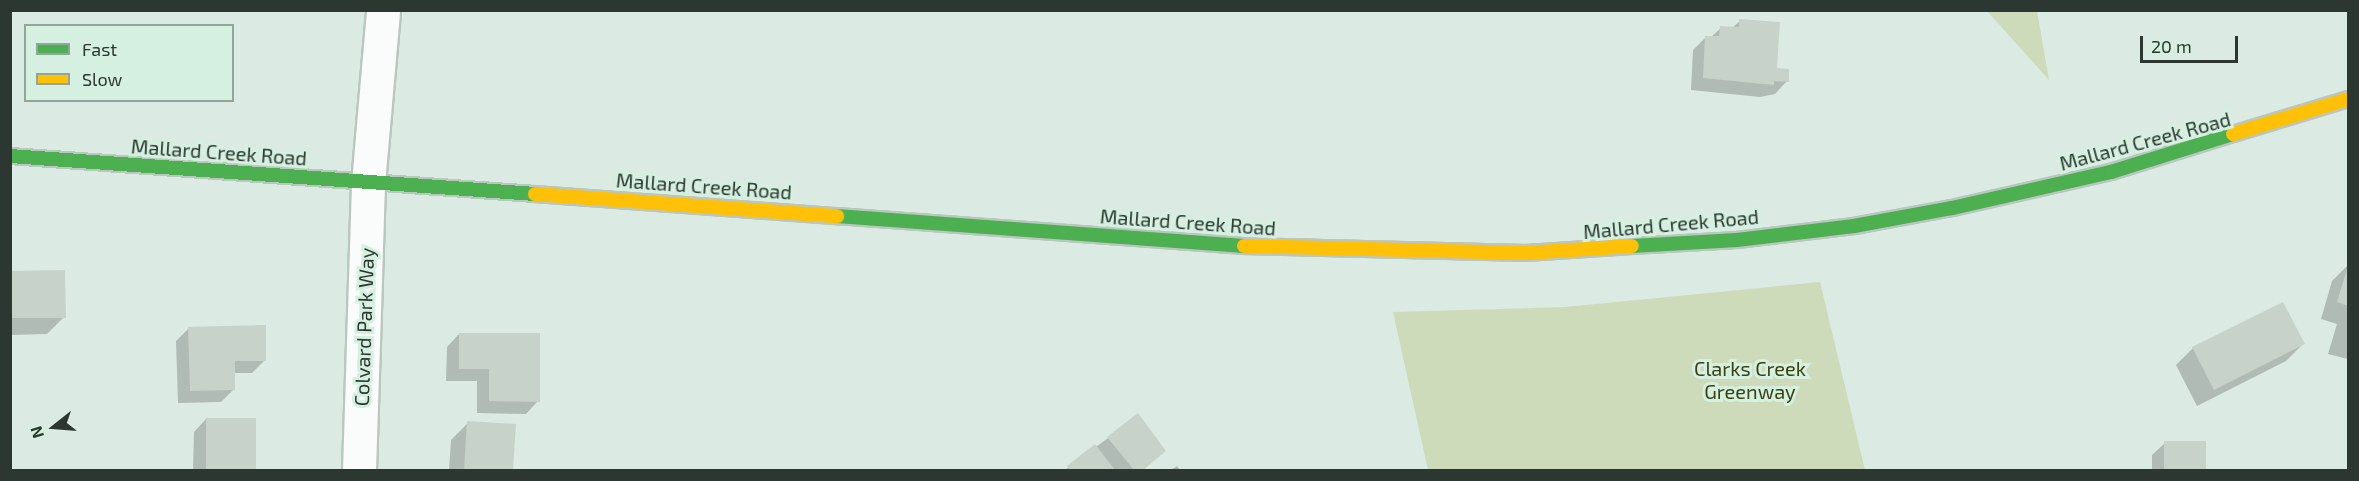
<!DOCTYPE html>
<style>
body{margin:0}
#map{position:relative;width:2359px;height:481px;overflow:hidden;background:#dbeae2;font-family:"Exo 2",sans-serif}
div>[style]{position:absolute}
.green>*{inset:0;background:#cedbba}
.shadow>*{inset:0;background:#0003}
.building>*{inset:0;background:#c7d2ca}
.roads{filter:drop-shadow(2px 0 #bac6c0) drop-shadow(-2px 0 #bac6c0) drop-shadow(0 2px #bac6c0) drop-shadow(0 -2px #bac6c0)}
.street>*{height:33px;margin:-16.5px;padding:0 16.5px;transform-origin:16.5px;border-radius:16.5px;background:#fafcfb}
.fast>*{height:14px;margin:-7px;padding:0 7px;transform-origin:7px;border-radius:7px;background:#4caf50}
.slow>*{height:14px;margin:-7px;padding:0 7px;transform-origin:7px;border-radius:7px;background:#ffc107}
span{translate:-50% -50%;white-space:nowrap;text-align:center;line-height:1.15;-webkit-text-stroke:6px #d5f0e1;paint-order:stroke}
.street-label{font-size:20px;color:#2c3731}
.park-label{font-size:20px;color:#3a410f}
.frame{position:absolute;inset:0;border:12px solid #2c3731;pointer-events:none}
.legend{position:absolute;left:24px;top:24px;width:210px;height:78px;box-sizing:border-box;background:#d5f0e1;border:2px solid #91a69b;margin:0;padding:8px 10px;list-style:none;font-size:18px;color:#2c3731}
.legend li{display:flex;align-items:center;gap:12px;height:30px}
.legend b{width:30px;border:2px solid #91a69b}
.north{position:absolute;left:24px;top:397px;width:60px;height:60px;-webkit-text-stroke:4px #d5f0e1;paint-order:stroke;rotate:253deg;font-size:16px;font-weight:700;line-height:24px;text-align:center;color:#2c3731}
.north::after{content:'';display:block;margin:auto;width:21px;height:27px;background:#2c3731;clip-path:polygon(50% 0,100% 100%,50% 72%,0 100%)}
.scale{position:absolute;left:2140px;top:36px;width:98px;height:27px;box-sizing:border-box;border:3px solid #2c3731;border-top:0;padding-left:8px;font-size:18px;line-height:21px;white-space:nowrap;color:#2c3731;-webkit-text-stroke:4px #d5f0e1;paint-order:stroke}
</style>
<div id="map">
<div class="green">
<div style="clip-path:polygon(1987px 11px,2037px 11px,2049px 80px)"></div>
<div style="clip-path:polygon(1820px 282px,1865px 470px,1428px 470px,1393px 312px,1565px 307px)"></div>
</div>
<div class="shadow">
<div style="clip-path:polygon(1740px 21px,1787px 81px,1775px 94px,1760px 97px,1691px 90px,1693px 50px,1706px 37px,1711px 37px,1721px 28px,1732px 28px)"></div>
<div style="clip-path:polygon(2348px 265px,2348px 359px,2328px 354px,2337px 324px,2321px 319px,2332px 281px)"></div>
<div style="clip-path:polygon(10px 272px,64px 317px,47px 334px,10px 335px)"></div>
<div style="clip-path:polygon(189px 328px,265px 360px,252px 373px,234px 373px,234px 389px,221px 402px,178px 403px,176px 341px)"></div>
<div style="clip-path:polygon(459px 334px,538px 401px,526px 414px,477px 413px,477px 381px,446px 381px,447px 347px)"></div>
<div style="clip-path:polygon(2303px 344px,2286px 361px,2197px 406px,2176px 365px,2193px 348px)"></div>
<div style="clip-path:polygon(206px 419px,254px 420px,254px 470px,193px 470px,194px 432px)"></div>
<div style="clip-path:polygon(468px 423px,514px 426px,511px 470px,449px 470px,451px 440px)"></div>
<div style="clip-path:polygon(1108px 438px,1164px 451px,1143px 470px,1065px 470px)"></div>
<div style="clip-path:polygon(2205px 442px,2205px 470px,2152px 470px,2152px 455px,2165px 443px)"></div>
<div style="clip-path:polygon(1177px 466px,1180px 470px,1171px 470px)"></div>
</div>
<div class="building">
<div style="clip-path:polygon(1739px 19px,1780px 22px,1777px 68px,1789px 69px,1789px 82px,1774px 81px,1774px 85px,1703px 78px,1705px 36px,1719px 36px,1720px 26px,1739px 27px)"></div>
<div style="clip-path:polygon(2348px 266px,2348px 306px,2337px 302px)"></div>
<div style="clip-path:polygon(65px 270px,66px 318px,10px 318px,10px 271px)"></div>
<div style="clip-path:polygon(2283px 302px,2305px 344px,2214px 390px,2192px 347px)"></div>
<div style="clip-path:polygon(266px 325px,266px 361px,235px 361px,235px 390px,190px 391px,188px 327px)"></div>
<div style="clip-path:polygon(459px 333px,540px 333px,540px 402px,489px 401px,489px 369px,459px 369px)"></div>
<div style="clip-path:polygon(1138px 413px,1166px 451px,1143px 470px,1134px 470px,1107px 437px)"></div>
<div style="clip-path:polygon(206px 418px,256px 418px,256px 470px,206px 470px)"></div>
<div style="clip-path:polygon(467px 421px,516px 424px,513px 470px,464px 470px)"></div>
<div style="clip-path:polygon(2164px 441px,2206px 441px,2206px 470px,2164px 470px)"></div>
<div style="clip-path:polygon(1095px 444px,1115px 470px,1070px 470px,1067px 466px)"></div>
</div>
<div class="roads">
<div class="street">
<div style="left:359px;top:470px;width:287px;rotate:-88.2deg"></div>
<div style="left:368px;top:183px;width:174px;rotate:-85deg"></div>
</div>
<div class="fast">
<div style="left:10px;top:156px;width:526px;rotate:4.14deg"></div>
<div style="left:837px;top:216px;width:408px;rotate:4.2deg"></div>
<div style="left:1632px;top:246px;width:105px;rotate:-3.3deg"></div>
<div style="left:1737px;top:240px;width:118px;rotate:-6.8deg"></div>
<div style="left:1854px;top:226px;width:100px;rotate:-10.4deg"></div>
<div style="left:1952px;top:208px;width:163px;rotate:-12.8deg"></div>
<div style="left:2111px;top:172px;width:128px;rotate:-17.3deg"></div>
</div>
<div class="slow">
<div style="left:2233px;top:134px;width:120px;rotate:-16.9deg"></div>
<div style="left:535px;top:194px;width:303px;rotate:4.2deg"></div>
<div style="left:1244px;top:246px;width:282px;rotate:1.4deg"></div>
<div style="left:1526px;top:253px;width:106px;rotate:-3.8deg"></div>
</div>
</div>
<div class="street-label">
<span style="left:2145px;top:141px;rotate:-15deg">Mallard Creek Road</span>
<span style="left:219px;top:152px;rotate:4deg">Mallard Creek Road</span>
<span style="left:704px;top:186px;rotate:4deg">Mallard Creek Road</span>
<span style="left:1188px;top:222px;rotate:4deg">Mallard Creek Road</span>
<span style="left:1671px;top:224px;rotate:-5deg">Mallard Creek Road</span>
<span style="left:364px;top:327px;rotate:-88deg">Colvard Park Way</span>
</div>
<div class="park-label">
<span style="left:1750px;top:380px">Clarks Creek<br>Greenway</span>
</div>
<div class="frame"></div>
<ul class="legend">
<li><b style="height:8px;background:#4caf50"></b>Fast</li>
<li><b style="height:8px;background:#ffc107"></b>Slow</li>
</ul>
<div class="north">N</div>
<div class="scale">20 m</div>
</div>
